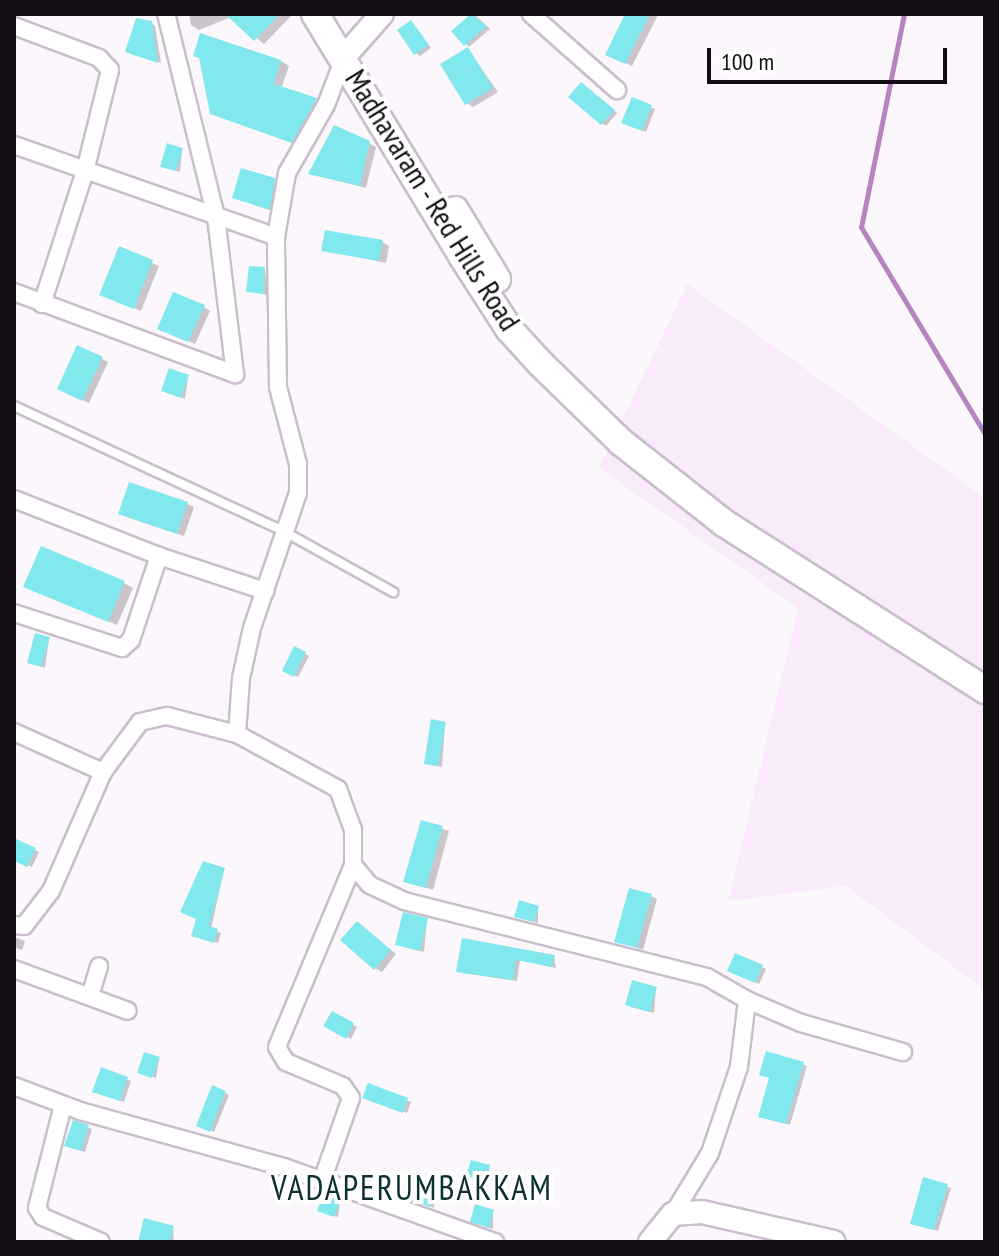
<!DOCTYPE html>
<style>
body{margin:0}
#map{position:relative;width:999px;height:1256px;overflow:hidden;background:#fcf7fd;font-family:"PT Sans Narrow",sans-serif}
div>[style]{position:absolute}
.built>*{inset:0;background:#f9ebfc}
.shadow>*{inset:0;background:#0003}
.stream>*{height:5px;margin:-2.5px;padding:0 2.5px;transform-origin:2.5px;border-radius:2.5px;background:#b485be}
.building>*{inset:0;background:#81e8ee}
.roads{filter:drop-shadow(2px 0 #cabecc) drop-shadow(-2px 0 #cabecc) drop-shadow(0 2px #cabecc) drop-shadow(0 -2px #cabecc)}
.lane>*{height:8px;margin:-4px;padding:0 4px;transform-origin:4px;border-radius:4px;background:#fff}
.street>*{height:16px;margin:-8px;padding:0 8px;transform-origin:8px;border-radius:8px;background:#fff}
.secondary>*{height:22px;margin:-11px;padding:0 11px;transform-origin:11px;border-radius:11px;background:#fff}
.primary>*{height:26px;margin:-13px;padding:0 13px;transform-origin:13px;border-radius:13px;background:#fff}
span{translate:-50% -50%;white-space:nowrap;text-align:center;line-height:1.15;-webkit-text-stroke:8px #fff;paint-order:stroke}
.street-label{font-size:30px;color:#120e13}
.quarter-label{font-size:34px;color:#0d3032;letter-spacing:2px}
.frame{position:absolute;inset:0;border:16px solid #120e13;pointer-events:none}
.scale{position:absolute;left:707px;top:48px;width:240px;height:36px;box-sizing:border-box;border:4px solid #120e13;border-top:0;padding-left:10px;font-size:24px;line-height:28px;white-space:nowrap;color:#120e13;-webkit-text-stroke:6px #fff;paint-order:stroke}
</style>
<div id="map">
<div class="built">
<div style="clip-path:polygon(687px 284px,985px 498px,985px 990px,846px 886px,728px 901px,798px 608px,599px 468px)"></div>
</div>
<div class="shadow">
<div style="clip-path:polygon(189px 14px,293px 14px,264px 44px,231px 17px,199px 30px,191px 25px)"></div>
<div style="clip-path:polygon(474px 14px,490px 29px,469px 47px,454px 31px)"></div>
<div style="clip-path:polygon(628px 14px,658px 15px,632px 66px,608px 54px)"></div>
<div style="clip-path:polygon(411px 22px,431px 48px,420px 56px,416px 53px)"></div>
<div style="clip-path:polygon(151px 23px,155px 26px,161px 63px,132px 54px)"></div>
<div style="clip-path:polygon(202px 36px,281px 61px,289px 66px,281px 89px,324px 104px,300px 146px,212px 113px)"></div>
<div style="clip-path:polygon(468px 50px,498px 92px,473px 107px,467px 103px)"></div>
<div style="clip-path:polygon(585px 86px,617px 113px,606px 126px,571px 97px)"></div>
<div style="clip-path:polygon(633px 100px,655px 109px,646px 132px,627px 124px)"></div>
<div style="clip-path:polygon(369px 143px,376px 147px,366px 188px,311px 174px)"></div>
<div style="clip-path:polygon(182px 150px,180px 172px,166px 168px)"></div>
<div style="clip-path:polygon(274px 180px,281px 184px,276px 212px,240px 200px)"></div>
<div style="clip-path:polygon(382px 242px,389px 246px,386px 263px,323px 250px)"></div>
<div style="clip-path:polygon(120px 249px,159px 266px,141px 311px,108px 297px)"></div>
<div style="clip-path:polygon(265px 269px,267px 295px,248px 291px)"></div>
<div style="clip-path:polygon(204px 307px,210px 311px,195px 344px,166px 331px)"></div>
<div style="clip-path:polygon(102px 359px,108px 362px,89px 403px,65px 392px)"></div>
<div style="clip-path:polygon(188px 377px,185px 399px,167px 392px)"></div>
<div style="clip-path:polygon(187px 504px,194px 507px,184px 536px,127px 517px)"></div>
<div style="clip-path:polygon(124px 583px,133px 588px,117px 625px,35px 591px)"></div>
<div style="clip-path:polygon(49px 639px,45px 668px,33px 664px)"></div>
<div style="clip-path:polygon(295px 649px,309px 656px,298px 677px,284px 670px)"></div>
<div style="clip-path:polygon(445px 724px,442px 767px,429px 765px,426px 763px)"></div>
<div style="clip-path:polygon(422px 822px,449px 831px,433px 890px,406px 881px)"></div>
<div style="clip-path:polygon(14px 840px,39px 852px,32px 867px,14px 859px)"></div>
<div style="clip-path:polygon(224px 870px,211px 929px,221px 933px,218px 943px,197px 937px)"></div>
<div style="clip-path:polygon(651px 896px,657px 899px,643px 950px,617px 941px)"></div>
<div style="clip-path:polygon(538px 908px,538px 923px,520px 918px)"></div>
<div style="clip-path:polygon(427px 920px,424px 952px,401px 946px)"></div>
<div style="clip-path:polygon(363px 927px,396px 954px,382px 972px,375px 968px)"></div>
<div style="clip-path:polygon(14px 937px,25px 941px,22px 950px,14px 947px)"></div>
<div style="clip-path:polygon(464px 940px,554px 957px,556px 968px,520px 960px,517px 981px,462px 973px)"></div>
<div style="clip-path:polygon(736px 955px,766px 969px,759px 984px,729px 970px)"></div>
<div style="clip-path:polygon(656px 989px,654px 1013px,631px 1007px)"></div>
<div style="clip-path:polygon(332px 1014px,357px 1027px,351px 1039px,326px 1026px)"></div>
<div style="clip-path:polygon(767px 1053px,807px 1066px,790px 1125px,764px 1118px,771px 1078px)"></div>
<div style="clip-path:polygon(159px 1059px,156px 1078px,143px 1074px)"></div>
<div style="clip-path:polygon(102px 1070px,131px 1081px,124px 1102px,99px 1093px)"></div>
<div style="clip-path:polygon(369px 1085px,411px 1102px,407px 1113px,369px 1099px)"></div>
<div style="clip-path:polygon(225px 1093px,229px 1095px,214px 1132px,202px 1127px)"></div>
<div style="clip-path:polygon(74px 1122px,92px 1129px,85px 1152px,71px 1147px)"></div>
<div style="clip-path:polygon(489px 1167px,490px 1182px,473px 1177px)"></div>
<div style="clip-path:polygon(924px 1180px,951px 1188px,938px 1231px,916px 1225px)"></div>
<div style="clip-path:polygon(436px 1184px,434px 1208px,407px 1198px)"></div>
<div style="clip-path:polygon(340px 1201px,338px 1217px,323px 1212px)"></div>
<div style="clip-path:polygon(493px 1212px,493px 1229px,476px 1223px)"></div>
<div style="clip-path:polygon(173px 1228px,174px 1242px,140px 1242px)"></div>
</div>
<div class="stream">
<div style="left:904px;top:14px;width:217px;rotate:101.4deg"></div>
<div style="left:861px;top:227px;width:241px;rotate:59.1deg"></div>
</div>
<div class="building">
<div style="clip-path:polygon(225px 14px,280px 14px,254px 41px)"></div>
<div style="clip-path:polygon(471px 14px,487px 26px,464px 46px,451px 31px)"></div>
<div style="clip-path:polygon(625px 14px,650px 14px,625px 64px,605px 55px)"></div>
<div style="clip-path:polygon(136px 18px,152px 21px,158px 63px,125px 52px)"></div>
<div style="clip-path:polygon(411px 20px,429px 45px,414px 55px,397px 30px)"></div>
<div style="clip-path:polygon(200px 33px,281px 60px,274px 84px,317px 98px,292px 143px,210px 114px,199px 58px,193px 56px)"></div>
<div style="clip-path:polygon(468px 47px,493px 88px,465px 105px,440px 64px)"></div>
<div style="clip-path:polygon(581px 82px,615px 110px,601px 125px,568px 97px)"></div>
<div style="clip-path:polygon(632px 97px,652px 105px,642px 131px,621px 123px)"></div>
<div style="clip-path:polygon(334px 125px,370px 141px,360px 186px,308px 174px)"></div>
<div style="clip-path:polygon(167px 143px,183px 148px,176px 171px,160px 167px)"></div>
<div style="clip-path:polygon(241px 168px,275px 178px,270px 210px,232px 198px)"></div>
<div style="clip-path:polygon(325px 230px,383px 240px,379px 261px,321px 251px)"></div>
<div style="clip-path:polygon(119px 246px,153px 260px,134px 309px,99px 295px)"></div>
<div style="clip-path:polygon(249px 266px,265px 267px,264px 294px,246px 292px)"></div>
<div style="clip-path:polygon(173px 292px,205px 305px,188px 342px,157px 329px)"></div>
<div style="clip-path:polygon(77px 345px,103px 357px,82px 401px,57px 389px)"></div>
<div style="clip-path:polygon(169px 368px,189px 375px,181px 398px,161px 391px)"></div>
<div style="clip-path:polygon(129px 482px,188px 502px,177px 534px,118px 514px)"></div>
<div style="clip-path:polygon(41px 546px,125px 581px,108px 622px,23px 587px)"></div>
<div style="clip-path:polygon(35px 633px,50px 637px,41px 667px,27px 663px)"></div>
<div style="clip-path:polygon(294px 646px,306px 652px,294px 677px,282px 671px)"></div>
<div style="clip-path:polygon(431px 719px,446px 722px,438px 766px,424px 764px)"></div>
<div style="clip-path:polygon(421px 820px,443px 826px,426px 888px,403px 882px)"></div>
<div style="clip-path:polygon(14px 838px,36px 848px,27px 867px,14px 861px)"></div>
<div style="clip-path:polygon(203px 861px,225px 868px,209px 926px,218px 929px,214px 943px,191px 936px,196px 919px,180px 912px)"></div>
<div style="clip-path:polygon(629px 888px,652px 894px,637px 948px,614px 942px)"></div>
<div style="clip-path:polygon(519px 900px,539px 906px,534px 922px,514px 917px)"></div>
<div style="clip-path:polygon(403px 912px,428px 918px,420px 951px,395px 945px)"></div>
<div style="clip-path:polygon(357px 921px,391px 950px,374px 970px,340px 940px)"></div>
<div style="clip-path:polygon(462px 938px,555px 955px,552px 967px,516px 960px,513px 980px,456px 972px)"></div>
<div style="clip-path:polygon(735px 953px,763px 965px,755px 983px,727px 971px)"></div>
<div style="clip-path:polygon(632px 980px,657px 987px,650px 1012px,625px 1005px)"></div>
<div style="clip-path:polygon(332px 1011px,354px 1023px,346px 1039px,323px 1026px)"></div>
<div style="clip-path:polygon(766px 1051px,804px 1062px,786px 1124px,758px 1117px,769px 1078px,759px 1075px)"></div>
<div style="clip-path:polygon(144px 1052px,160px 1057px,152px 1078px,137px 1073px)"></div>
<div style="clip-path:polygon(101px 1067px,128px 1077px,120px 1101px,92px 1092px)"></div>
<div style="clip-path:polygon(368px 1083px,408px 1098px,403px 1113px,362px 1098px)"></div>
<div style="clip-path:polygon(212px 1085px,226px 1091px,210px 1132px,196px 1126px)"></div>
<div style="clip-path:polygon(73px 1120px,89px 1125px,81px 1151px,64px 1146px)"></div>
<div style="clip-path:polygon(471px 1160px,490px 1165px,486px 1181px,466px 1176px)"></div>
<div style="clip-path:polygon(407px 1174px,437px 1182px,430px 1207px,401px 1197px)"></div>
<div style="clip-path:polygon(923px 1177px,948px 1184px,934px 1230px,910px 1224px)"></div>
<div style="clip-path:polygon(324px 1193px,341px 1199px,334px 1217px,317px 1211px)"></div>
<div style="clip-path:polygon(475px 1204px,494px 1210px,489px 1228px,470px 1222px)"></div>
<div style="clip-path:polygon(144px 1218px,174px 1226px,170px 1242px,138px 1242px)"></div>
</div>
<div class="roads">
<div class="lane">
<div style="left:14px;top:406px;width:299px;rotate:24.9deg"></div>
<div style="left:285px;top:532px;width:124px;rotate:29.1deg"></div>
</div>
<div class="street">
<div style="left:531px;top:14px;width:115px;rotate:41.5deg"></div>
<div style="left:14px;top:26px;width:91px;rotate:20.6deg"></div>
<div style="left:99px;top:58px;width:16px;rotate:47deg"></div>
<div style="left:110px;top:70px;width:104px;rotate:103.9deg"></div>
<div style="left:85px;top:171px;width:140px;rotate:107.9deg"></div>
<div style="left:14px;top:145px;width:278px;rotate:19.3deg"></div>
<div style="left:14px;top:292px;width:236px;rotate:20.4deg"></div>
<div style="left:235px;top:374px;width:158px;rotate:-96.9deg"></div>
<div style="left:216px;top:217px;width:209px;rotate:-103.8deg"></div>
<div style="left:14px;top:499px;width:156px;rotate:21.5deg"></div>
<div style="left:159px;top:556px;width:112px;rotate:18.3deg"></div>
<div style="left:14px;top:613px;width:114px;rotate:18deg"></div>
<div style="left:122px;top:648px;width:12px;rotate:-42deg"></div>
<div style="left:131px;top:640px;width:89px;rotate:-71.6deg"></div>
<div style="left:14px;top:732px;width:98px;rotate:24.2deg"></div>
<div style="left:237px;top:734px;width:56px;rotate:-85.9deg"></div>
<div style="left:241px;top:678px;width:51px;rotate:-77.6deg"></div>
<div style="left:252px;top:628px;width:143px;rotate:-71.2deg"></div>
<div style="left:298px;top:493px;width:29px;rotate:-90deg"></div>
<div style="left:298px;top:464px;width:80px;rotate:-104.6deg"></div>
<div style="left:278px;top:387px;width:150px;rotate:-90.8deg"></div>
<div style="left:276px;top:237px;width:65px;rotate:-80.2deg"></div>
<div style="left:287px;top:173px;width:78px;rotate:-60.2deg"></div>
<div style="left:326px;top:105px;width:50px;rotate:-69deg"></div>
<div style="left:14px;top:925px;width:10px;rotate:6deg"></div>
<div style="left:24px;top:926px;width:44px;rotate:-52.4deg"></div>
<div style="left:51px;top:891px;width:130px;rotate:-66.4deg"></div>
<div style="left:103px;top:772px;width:62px;rotate:-53.5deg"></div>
<div style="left:140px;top:722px;width:28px;rotate:-13deg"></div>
<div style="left:167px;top:716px;width:72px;rotate:14.4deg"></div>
<div style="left:237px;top:734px;width:115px;rotate:28.6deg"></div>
<div style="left:338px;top:789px;width:44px;rotate:69.9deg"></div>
<div style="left:353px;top:830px;width:35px;rotate:90deg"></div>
<div style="left:353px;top:865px;width:26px;rotate:50deg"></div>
<div style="left:370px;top:885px;width:38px;rotate:25deg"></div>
<div style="left:404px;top:901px;width:312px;rotate:14.1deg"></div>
<div style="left:707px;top:977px;width:46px;rotate:29.9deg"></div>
<div style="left:747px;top:1000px;width:67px;rotate:96.8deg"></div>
<div style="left:739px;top:1067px;width:91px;rotate:108.6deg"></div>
<div style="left:710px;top:1153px;width:71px;rotate:121.2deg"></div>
<div style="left:14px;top:969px;width:121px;rotate:20.2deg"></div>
<div style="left:90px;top:996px;width:31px;rotate:-73deg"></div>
<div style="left:747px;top:1000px;width:59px;rotate:23.1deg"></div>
<div style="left:801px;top:1023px;width:106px;rotate:15.9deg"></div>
<div style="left:14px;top:1086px;width:71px;rotate:20.7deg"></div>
<div style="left:80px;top:1111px;width:212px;rotate:15.4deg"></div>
<div style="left:284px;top:1167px;width:224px;rotate:19.6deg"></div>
<div style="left:63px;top:1105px;width:106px;rotate:104.2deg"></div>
<div style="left:37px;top:1208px;width:11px;rotate:56deg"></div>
<div style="left:43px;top:1217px;width:63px;rotate:23.3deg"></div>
<div style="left:322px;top:1181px;width:88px;rotate:-70.7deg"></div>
<div style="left:351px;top:1098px;width:14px;rotate:-124deg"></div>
<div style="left:343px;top:1086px;width:62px;rotate:-157.2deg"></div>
<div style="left:286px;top:1062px;width:17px;rotate:-121deg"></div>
<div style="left:277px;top:1047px;width:197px;rotate:-67.3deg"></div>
</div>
<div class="secondary">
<div style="left:344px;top:57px;width:57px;rotate:-48.5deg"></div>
<div style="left:650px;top:1242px;width:36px;rotate:-51deg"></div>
<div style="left:673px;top:1214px;width:29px;rotate:-4deg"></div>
<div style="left:702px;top:1212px;width:135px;rotate:12.8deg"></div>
</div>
<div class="primary">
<div style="left:315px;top:14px;width:283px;rotate:58.7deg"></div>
<div style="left:462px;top:256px;width:87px;rotate:57.2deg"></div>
<div style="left:509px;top:329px;width:46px;rotate:47.6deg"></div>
<div style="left:540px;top:363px;width:113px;rotate:44.3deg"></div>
<div style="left:621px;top:442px;width:131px;rotate:38.2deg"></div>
<div style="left:724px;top:523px;width:310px;rotate:32.6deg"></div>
<div style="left:455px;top:210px;width:81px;rotate:58.7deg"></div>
</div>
</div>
<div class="street-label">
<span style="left:433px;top:200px;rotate:58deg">Madhavaram - Red Hills Road</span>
</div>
<div class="quarter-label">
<span style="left:412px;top:1188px">VADAPERUMBAKKAM</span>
</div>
<div class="frame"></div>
<div class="scale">100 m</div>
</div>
